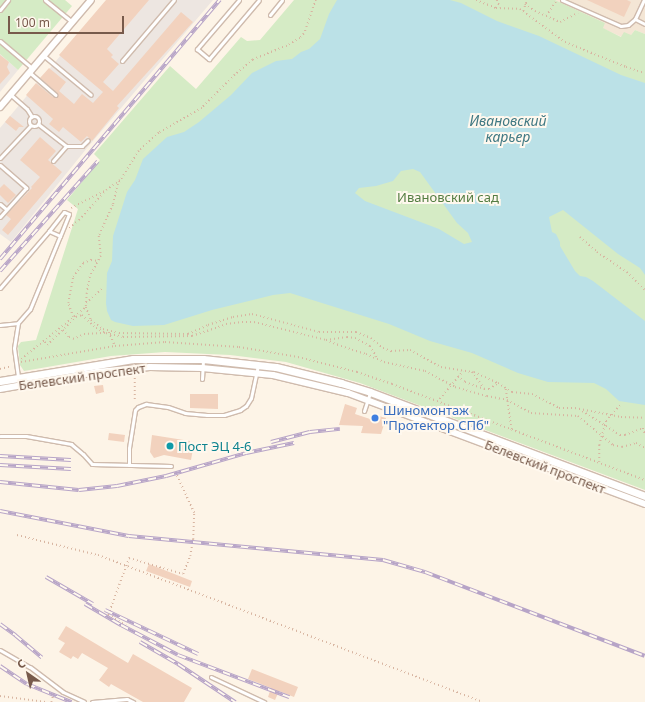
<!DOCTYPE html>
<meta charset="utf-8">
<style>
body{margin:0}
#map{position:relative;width:645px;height:702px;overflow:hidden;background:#fdf4e7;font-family:"Noto Sans",sans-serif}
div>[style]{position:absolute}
.residential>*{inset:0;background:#f4e6d5}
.industrial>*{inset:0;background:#ede6e1}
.green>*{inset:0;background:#d5ebc5}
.water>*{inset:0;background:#bbe1e7}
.building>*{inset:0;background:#f2d2be}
.path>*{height:1.5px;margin-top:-0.75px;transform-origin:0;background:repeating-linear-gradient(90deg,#d8b5a1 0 1px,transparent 0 4px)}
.roads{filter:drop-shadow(1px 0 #cfbbad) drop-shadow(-1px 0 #cfbbad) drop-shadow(0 1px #cfbbad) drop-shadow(0 -1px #cfbbad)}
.service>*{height:3px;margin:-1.5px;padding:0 1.5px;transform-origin:1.5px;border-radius:1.5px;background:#fff}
.service>.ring{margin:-1.5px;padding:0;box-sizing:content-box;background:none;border:3px solid #fff;border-radius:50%}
.minor>*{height:6px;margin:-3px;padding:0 3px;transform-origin:3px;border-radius:3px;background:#fff}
.tertiary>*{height:7px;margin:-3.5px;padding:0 3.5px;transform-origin:3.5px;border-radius:3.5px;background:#fff}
.rail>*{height:4px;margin-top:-2px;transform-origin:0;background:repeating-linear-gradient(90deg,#fff8ee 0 8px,#b7a4c7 0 16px);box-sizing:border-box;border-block:1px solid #b7a4c7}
.dots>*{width:11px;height:11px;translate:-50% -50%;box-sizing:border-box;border:2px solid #fff8ee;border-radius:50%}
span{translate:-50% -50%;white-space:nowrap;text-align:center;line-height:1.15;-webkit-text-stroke:4px #fff8ee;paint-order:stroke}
.park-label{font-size:13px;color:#547d42}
.street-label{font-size:13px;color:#775a4b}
.shop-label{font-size:13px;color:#366cbe}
.left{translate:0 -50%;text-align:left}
.culture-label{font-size:13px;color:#0d838f}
.water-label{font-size:14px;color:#417983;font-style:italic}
.north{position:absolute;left:8px;top:654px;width:40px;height:40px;-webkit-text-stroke:3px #fff8ee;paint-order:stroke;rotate:326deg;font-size:11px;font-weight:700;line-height:16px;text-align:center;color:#775a4b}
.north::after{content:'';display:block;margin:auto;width:14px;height:18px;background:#775a4b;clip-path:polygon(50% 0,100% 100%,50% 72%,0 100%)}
.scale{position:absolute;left:8px;top:16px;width:116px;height:18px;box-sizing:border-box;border:2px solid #775a4b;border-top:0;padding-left:5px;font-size:12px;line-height:14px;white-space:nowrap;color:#775a4b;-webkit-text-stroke:3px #fff8ee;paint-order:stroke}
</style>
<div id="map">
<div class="residential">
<div style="clip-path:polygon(555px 0,645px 0,645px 34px,635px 30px,631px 35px,622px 37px,602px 28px,605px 23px)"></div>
</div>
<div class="industrial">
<div style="clip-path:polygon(107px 0,213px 0,87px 148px,11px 242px,0 234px,0 128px)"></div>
<div style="clip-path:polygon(0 54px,18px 70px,0 92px)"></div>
</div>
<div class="green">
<div style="clip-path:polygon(0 0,65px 0,72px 6px,18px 70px,0 54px)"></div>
<div style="clip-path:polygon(294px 0,555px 0,605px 23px,603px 28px,621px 37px,624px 32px,631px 35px,635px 30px,645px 34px,645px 490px,360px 383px,286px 362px,230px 355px,165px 352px,111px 356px,24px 371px,20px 365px,18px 346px,21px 342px,36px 340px,78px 209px,67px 200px,100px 160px,94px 154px,170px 66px,196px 89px,241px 37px,247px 41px,260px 40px)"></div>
</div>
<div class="water">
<div style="clip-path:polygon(evenodd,337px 0,450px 0,461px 3px,497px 21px,539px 36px,621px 75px,645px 83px,645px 275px,640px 268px,618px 254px,563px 210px,549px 217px,552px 232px,556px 234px,560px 242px,560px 246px,575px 271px,580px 276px,586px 277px,593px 281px,645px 321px,645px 405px,619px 401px,606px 389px,594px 383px,548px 382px,518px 373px,472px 353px,430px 341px,389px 324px,290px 293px,273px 295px,212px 310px,164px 325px,133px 326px,115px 322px,111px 320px,107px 311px,106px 303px,107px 273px,112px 261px,113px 236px,127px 192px,135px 180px,143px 159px,167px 137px,184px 132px,199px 122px,231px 95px,252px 73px,276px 61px,292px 59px,301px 52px,309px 49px,320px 39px,329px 14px,337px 0,413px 169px,420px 172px,457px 223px,468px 233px,472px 242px,464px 244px,439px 229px,365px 201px,355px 193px,359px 188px,376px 186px,393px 181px,401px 171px,413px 169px)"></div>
</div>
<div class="building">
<div style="clip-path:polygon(106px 0,149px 0,107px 49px,113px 55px,111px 57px,119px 64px,103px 82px,113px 91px,181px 12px,193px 22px,117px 106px,119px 108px,92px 141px,87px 136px,81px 142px,63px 127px,59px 132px,49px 124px,53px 119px,26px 95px,36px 83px,53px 97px,57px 97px,57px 93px,40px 78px,49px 68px,66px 82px,59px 91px,74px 104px,82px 94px,93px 103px,103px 92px,59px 55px)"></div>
<div style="clip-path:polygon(587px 0,627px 0,631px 2px,624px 17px)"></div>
<div style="clip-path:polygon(0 55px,9px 62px,7px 67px,10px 73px,0 84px)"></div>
<div style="clip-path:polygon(10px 116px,24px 127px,19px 127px,16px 131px,5px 122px)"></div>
<div style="clip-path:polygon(40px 137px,56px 151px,48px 160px,62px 172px,8px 235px,2px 230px,11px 219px,6px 215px,32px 188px,31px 187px,40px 177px,20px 160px)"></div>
<div style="clip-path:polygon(4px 184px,16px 195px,8px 203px,0 195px,0 188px)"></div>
<div style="clip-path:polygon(103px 385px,104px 392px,96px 394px,94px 386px)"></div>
<div style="clip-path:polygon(190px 394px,218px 394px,218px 409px,190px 408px)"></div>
<div style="clip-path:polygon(345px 404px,357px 408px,355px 414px,373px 420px,375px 415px,386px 418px,381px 434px,361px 433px,363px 426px,339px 425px)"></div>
<div style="clip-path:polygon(109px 433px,125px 435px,124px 442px,108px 440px)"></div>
<div style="clip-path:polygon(152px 435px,190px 441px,189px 448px,193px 449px,191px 460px,164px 455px,154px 458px,150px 452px)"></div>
<div style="clip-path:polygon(149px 564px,192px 581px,190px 587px,146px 571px)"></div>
<div style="clip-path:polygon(66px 626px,128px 663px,133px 654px,192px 688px,184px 702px,143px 702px,111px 684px,109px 687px,99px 680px,108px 668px,82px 653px,78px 659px,73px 656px,71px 659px,59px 652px,65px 643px,58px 639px)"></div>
<div style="clip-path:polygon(252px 669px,298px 687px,294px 697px,279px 691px,275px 700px,268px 697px,271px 688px,248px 679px)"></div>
</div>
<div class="path">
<div style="left:316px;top:0;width:36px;rotate:109deg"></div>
<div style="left:304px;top:34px;width:6px;rotate:135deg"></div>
<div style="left:300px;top:38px;width:15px;rotate:148deg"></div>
<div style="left:287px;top:46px;width:37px;rotate:158deg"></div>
<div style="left:253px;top:60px;width:23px;rotate:140deg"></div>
<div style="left:235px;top:75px;width:47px;rotate:135deg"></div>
<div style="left:202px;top:108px;width:50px;rotate:149.8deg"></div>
<div style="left:159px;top:133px;width:27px;rotate:138deg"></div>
<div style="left:139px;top:151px;width:39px;rotate:122deg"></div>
<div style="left:118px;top:184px;width:22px;rotate:103deg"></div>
<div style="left:113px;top:205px;width:34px;rotate:114deg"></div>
<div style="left:99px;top:236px;width:20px;rotate:84deg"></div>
<div style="left:101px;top:256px;width:24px;rotate:118deg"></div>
<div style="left:90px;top:277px;width:16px;rotate:101deg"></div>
<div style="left:87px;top:293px;width:14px;rotate:94deg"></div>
<div style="left:86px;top:307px;width:14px;rotate:69deg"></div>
<div style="left:91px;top:320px;width:15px;rotate:37deg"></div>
<div style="left:103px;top:329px;width:16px;rotate:14deg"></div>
<div style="left:119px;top:333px;width:69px;rotate:0.8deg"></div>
<div style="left:188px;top:334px;width:22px;rotate:-24deg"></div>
<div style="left:208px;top:325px;width:26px;rotate:-18deg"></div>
<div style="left:233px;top:317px;width:19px;rotate:-9deg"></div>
<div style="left:252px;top:314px;width:69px;rotate:15deg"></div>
<div style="left:319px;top:332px;width:37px"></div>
<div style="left:356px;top:332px;width:16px;rotate:22deg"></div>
<div style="left:371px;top:338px;width:16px;rotate:40deg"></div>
<div style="left:383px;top:348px;width:9px;rotate:21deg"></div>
<div style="left:391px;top:351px;width:19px;rotate:-3deg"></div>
<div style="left:410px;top:350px;width:35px;rotate:29deg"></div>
<div style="left:441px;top:367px;width:33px;rotate:9deg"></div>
<div style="left:474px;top:372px;width:26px;rotate:25deg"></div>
<div style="left:498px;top:383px;width:17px;rotate:33deg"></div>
<div style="left:512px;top:392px;width:20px;rotate:6deg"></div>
<div style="left:532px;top:394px;width:30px;rotate:27deg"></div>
<div style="left:559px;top:408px;width:16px"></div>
<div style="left:575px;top:408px;width:47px;rotate:11.1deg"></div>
<div style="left:621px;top:417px;width:24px;rotate:2deg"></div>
<div style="left:476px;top:0;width:22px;rotate:22deg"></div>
<div style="left:496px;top:8px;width:24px;rotate:2deg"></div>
<div style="left:520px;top:9px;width:56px;rotate:36.3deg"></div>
<div style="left:565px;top:42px;width:66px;rotate:22.3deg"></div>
<div style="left:626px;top:67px;width:20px;rotate:18deg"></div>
<div style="left:497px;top:0;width:8px;rotate:67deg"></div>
<div style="left:525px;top:4px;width:12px;rotate:35deg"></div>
<div style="left:535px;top:11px;width:27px;rotate:24deg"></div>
<div style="left:560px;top:22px;width:20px;rotate:-27deg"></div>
<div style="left:523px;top:11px;width:12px;rotate:-70deg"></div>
<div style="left:546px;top:16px;width:18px;rotate:-56deg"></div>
<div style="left:71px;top:208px;width:37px;rotate:-27deg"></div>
<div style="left:69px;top:228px;width:13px;rotate:-39deg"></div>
<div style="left:79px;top:220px;width:40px;rotate:-48deg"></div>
<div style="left:106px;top:190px;width:17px;rotate:-36deg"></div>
<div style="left:580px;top:237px;width:23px;rotate:41deg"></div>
<div style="left:597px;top:252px;width:36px;rotate:34deg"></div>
<div style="left:627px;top:272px;width:25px;rotate:45deg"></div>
<div style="left:86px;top:303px;width:24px;rotate:-42deg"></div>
<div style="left:73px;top:317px;width:15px;rotate:-110deg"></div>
<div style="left:68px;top:303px;width:26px;rotate:-79deg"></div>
<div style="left:73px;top:277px;width:17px;rotate:-54deg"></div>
<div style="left:83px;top:263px;width:9px;rotate:-21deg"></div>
<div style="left:91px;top:260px;width:7px;rotate:8deg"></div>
<div style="left:63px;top:330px;width:9px;rotate:49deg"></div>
<div style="left:69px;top:337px;width:4px;rotate:27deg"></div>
<div style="left:73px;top:339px;width:12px;rotate:-24deg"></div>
<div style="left:84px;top:334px;width:22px;rotate:-3deg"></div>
<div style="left:109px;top:332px;width:15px;rotate:67deg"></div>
<div style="left:326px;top:340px;width:21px;rotate:-8deg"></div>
<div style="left:347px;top:337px;width:8px;rotate:7deg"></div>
<div style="left:355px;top:338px;width:17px;rotate:28deg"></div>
<div style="left:370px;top:346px;width:15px;rotate:58deg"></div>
<div style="left:45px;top:342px;width:4px;rotate:56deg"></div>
<div style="left:47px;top:345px;width:40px;rotate:-44deg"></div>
<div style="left:76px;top:317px;width:6px;rotate:-18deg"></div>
<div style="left:82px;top:315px;width:19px;rotate:43deg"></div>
<div style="left:96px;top:328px;width:11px;rotate:27deg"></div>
<div style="left:106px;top:333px;width:17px;rotate:13deg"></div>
<div style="left:123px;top:337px;width:69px;rotate:-0.8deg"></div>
<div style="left:192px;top:336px;width:36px;rotate:-19deg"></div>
<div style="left:226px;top:324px;width:16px;rotate:-7deg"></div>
<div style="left:242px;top:322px;width:12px"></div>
<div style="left:254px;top:322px;width:74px;rotate:14deg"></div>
<div style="left:326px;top:340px;width:16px;rotate:22deg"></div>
<div style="left:341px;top:346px;width:26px;rotate:18deg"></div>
<div style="left:366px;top:354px;width:20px;rotate:24deg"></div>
<div style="left:384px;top:362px;width:42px;rotate:12.4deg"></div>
<div style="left:425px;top:371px;width:34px;rotate:28deg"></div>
<div style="left:455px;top:387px;width:33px;rotate:16deg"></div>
<div style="left:487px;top:396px;width:20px;rotate:11deg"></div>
<div style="left:507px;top:400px;width:27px;rotate:28deg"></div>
<div style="left:531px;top:413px;width:47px;rotate:3.7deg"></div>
<div style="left:578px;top:416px;width:45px;rotate:39.6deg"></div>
<div style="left:613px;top:445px;width:9px;rotate:13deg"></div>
<div style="left:622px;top:447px;width:15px;rotate:-16deg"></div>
<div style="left:636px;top:443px;width:10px;rotate:29deg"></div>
<div style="left:21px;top:359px;width:83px;rotate:-38.7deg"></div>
<div style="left:21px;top:362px;width:95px;rotate:-9.7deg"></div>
<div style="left:115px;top:346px;width:50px;rotate:-4.6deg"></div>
<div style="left:165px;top:342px;width:74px;rotate:3.9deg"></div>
<div style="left:239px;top:347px;width:60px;rotate:9.6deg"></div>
<div style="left:298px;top:357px;width:61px;rotate:14.3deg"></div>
<div style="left:357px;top:372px;width:37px;rotate:19deg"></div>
<div style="left:392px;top:384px;width:271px;rotate:20.8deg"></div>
<div style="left:0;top:369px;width:12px;rotate:-14deg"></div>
<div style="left:472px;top:372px;width:20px;rotate:53deg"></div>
<div style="left:135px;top:374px;width:28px;rotate:90deg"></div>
<div style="left:458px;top:376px;width:9px;rotate:41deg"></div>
<div style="left:465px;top:382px;width:20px;rotate:20deg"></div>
<div style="left:484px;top:389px;width:5px"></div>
<div style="left:489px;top:389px;width:11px;rotate:-34deg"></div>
<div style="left:506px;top:389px;width:42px;rotate:81.9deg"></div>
<div style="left:437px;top:402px;width:40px;rotate:-50deg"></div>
<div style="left:579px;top:409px;width:49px;rotate:32.4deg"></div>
<div style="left:620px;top:435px;width:5px"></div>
<div style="left:625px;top:435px;width:19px;rotate:-21deg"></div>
<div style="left:643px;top:428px;width:6px;rotate:72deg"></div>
<div style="left:599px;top:462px;width:17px;rotate:-90deg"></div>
<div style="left:599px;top:445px;width:25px;rotate:-74deg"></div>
<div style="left:606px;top:421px;width:23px;rotate:-49deg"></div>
<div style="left:17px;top:535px;width:83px;rotate:13.9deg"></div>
<div style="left:98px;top:555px;width:411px;rotate:20.9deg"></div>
<div style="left:126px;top:626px;width:21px;rotate:-149deg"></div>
<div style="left:108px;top:615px;width:61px;rotate:-69.8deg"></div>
<div style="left:129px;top:558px;width:56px;rotate:16.5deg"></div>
<div style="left:183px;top:574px;width:19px;rotate:-69deg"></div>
<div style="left:190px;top:556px;width:17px;rotate:-80deg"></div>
<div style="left:193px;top:539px;width:26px;rotate:-88deg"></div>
<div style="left:194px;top:513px;width:47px;rotate:-114.9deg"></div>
<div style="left:0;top:696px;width:46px;rotate:7.4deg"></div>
<div style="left:51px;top:702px;width:10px;rotate:-73deg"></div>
</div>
<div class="roads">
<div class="service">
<div style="left:45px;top:0;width:35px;rotate:39deg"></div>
<div style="left:239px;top:0;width:65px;rotate:130.6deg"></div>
<div style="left:197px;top:49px;width:16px;rotate:40deg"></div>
<div style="left:209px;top:59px;width:77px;rotate:-49.7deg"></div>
<div style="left:562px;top:0;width:64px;rotate:23.8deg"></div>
<div style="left:621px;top:26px;width:7px;rotate:-8deg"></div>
<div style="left:628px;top:25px;width:9px;rotate:-41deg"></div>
<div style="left:635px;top:19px;width:11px;rotate:27deg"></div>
<div style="left:0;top:10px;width:13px;rotate:-51deg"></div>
<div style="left:270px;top:15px;width:19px;rotate:-51deg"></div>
<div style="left:635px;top:19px;width:21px;rotate:-65deg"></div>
<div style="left:0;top:41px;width:42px;rotate:40.2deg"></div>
<div style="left:43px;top:55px;width:62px;rotate:39.8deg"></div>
<div style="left:122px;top:61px;width:80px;rotate:-49.6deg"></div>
<div style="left:29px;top:72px;width:35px;rotate:41deg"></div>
<div style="left:11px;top:95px;width:21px;rotate:41deg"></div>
<div style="left:27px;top:109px;width:9px;rotate:58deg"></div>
<div class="ring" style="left:29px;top:116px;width:7px;height:7px"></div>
<div style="left:38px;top:124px;width:36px;rotate:38deg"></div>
<div style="left:66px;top:146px;width:16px"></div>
<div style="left:82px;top:146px;width:8px;rotate:-45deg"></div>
<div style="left:0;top:158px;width:45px;rotate:-46.8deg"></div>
<div style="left:53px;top:161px;width:20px;rotate:-49deg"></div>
<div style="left:0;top:165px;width:35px;rotate:41deg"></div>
<div style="left:26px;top:188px;width:39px;rotate:132deg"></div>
<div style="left:0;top:204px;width:8px;rotate:40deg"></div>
<div style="left:49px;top:231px;width:24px;rotate:-52deg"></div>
<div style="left:64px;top:212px;width:5px;rotate:22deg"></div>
<div style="left:69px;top:214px;width:24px;rotate:112deg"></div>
<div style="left:0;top:288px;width:75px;rotate:-49.3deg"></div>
<div style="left:49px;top:231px;width:12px;rotate:24deg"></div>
<div style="left:60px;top:236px;width:79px;rotate:112.3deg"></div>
<div style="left:30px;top:309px;width:18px;rotate:131deg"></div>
<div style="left:18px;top:323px;width:25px;rotate:99deg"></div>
<div style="left:14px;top:348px;width:30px;rotate:82deg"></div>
<div style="left:0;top:325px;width:18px;rotate:-6deg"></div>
<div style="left:202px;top:379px;width:20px;rotate:-87deg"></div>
<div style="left:364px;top:411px;width:20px;rotate:-72deg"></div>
<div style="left:0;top:436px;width:26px"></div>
<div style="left:26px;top:436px;width:46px;rotate:10.1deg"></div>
<div style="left:71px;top:444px;width:16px;rotate:40deg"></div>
<div style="left:83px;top:454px;width:13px;rotate:48deg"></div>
<div style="left:92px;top:464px;width:79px;rotate:1.5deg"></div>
<div style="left:129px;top:465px;width:17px;rotate:-90deg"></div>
<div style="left:129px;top:448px;width:38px;rotate:-81deg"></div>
<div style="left:135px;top:410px;width:4px;rotate:-45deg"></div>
<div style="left:138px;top:407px;width:9px;rotate:-21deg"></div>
<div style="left:146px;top:404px;width:22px;rotate:8deg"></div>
<div style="left:168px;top:407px;width:18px;rotate:19deg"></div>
<div style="left:185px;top:413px;width:22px;rotate:5deg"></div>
<div style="left:207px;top:415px;width:17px"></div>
<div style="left:224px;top:415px;width:17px;rotate:-17deg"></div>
<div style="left:240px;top:410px;width:7px;rotate:-34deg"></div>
<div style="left:246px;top:406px;width:9px;rotate:-58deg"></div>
<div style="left:251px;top:398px;width:34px;rotate:-78deg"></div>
<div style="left:0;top:650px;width:34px;rotate:30deg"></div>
<div style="left:30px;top:667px;width:41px;rotate:37.1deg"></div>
<div style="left:63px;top:692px;width:23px;rotate:25deg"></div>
<div style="left:211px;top:677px;width:59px;rotate:25.3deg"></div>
<div style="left:92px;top:702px;width:35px;rotate:-5deg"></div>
<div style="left:127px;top:699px;width:7px;rotate:27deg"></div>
</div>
<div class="minor">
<div style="left:0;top:107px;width:140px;rotate:-49.6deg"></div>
<div style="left:0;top:389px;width:98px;rotate:-9.9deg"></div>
<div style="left:97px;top:372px;width:53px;rotate:-5.4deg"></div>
<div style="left:150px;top:367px;width:52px;rotate:1.1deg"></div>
<div style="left:202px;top:368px;width:71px;rotate:5.6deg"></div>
<div style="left:273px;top:375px;width:77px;rotate:13.5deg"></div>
<div style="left:348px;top:393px;width:317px;rotate:20.5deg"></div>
</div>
<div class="tertiary">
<div style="left:0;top:381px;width:135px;rotate:-9.4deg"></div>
<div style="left:133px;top:359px;width:70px"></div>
<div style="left:203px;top:359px;width:73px;rotate:6.3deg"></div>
<div style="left:276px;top:367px;width:67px;rotate:13.8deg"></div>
<div style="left:341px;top:383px;width:30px;rotate:17deg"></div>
<div style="left:370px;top:392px;width:294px;rotate:20.7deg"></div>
</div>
</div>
<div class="rail">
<div style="left:0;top:259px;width:340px;rotate:-49.7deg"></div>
<div style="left:0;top:271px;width:147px;rotate:-48.3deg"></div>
<div style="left:271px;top:442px;width:40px;rotate:-14.4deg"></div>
<div style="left:310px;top:432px;width:30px;rotate:-6deg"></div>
<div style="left:0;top:456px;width:71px;rotate:3.2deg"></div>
<div style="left:0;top:465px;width:71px;rotate:3.2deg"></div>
<div style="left:0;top:482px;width:79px;rotate:5.8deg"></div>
<div style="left:79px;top:490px;width:38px;rotate:-6deg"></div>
<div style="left:117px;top:486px;width:50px;rotate:-11.5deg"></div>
<div style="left:166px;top:476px;width:83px;rotate:-16deg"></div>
<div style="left:246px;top:453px;width:49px;rotate:-11.8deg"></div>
<div style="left:0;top:511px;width:131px;rotate:11deg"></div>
<div style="left:129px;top:536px;width:255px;rotate:5.4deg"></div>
<div style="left:383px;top:560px;width:44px;rotate:15.9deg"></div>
<div style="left:425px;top:572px;width:235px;rotate:20.9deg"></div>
<div style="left:46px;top:577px;width:54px;rotate:29.9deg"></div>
<div style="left:85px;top:604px;width:42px;rotate:30.3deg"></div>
<div style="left:121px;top:625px;width:64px;rotate:27.8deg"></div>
<div style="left:178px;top:655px;width:119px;rotate:20.7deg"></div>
<div style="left:105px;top:610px;width:103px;rotate:25.3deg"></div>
<div style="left:0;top:624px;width:19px;rotate:36deg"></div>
<div style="left:15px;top:635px;width:35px;rotate:40deg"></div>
<div style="left:140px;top:642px;width:44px;rotate:30.1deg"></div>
<div style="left:178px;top:664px;width:69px;rotate:33.7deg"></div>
<div style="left:0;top:666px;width:32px;rotate:34deg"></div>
<div style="left:27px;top:684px;width:48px;rotate:22.2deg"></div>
</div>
<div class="dots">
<div style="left:375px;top:418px;background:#3f7fe0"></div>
<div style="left:170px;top:446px;background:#0f9aa8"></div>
</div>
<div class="park-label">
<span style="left:448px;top:197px">Ивановский сад</span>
</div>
<div class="street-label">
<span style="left:82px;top:377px;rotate:-8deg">Белевский проспект</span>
<span style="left:545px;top:467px;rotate:21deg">Белевский проспект</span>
</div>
<div class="shop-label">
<span class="left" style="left:383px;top:418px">Шиномонтаж<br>"Протектор СПб"</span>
</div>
<div class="culture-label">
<span class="left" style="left:178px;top:446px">Пост ЭЦ 4-6</span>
</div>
<div class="water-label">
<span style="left:508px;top:129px">Ивановский<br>карьер</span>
</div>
<div class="north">С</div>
<div class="scale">100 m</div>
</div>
